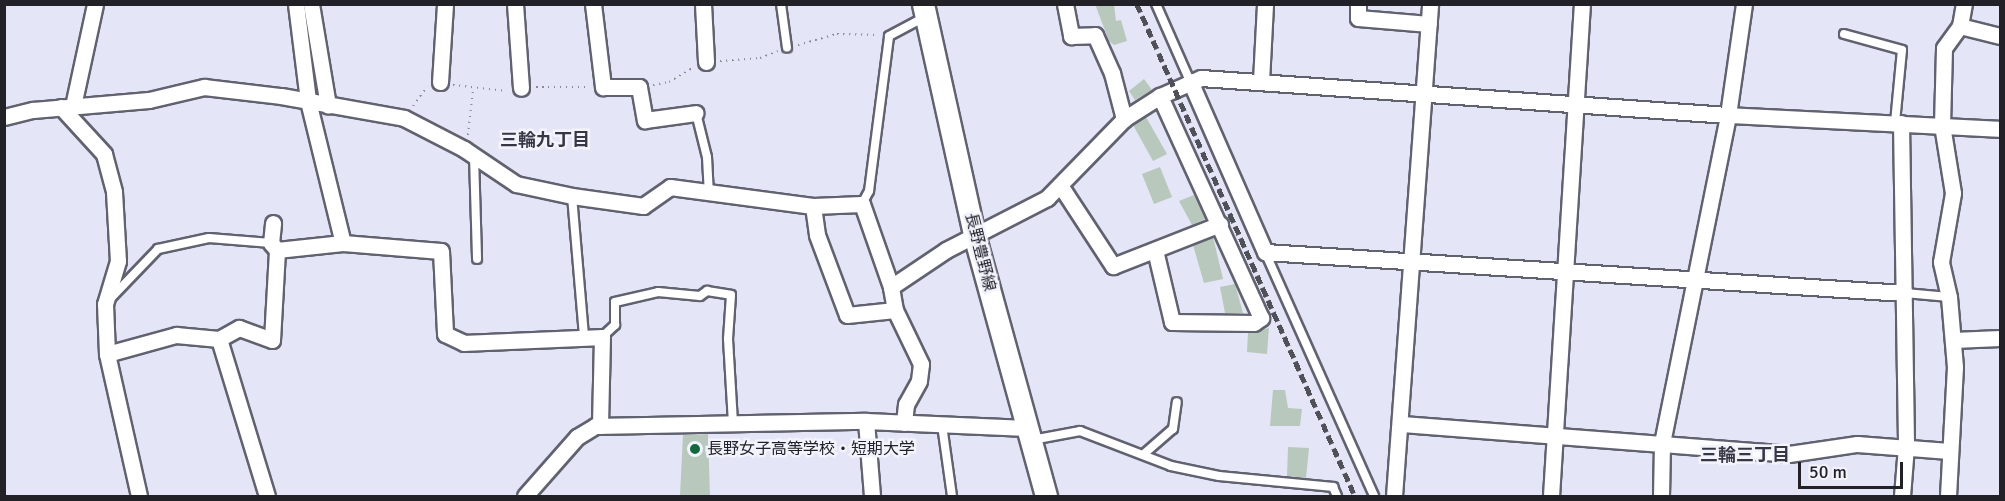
<!DOCTYPE html>
<meta charset="utf-8">
<style>
body{margin:0}
#map{position:relative;width:2005px;height:501px;overflow:hidden;background:#e4e5f6;font-family:Signika,"Noto Sans JP",sans-serif}
div>[style]{position:absolute}
.building>*{inset:0;background:#b8c8bc}
.path>*{height:2px;margin-top:-1px;transform-origin:0;background:repeating-linear-gradient(90deg,#8a8b97 0 1.5px,transparent 0 6px)}
.roads{filter:drop-shadow(2px 0 #616270) drop-shadow(-2px 0 #616270) drop-shadow(0 2px #616270) drop-shadow(0 -2px #616270)}
.service>*{height:8px;margin:-4px;padding:0 4px;transform-origin:4px;border-radius:4px;background:#fff}
.minor>*{height:15px;margin:-7.5px;padding:0 7.5px;transform-origin:7.5px;border-radius:7.5px;background:#fff}
.secondary>*{height:21px;margin:-10.5px;padding:0 10.5px;transform-origin:10.5px;border-radius:10.5px;background:#fff}
.rail>*{height:4.5px;margin-top:-2.25px;transform-origin:0;background:repeating-linear-gradient(90deg,#4f5058 0 9px,transparent 0 13.5px)}
.dots>*{width:16px;height:16px;translate:-50% -50%;box-sizing:border-box;border:3px solid #f2f3fd;border-radius:50%}
span{translate:-50% -50%;white-space:nowrap;text-align:center;line-height:1.15;-webkit-text-stroke:5px #f2f3fd;paint-order:stroke}
.street-label{font-size:16px;color:#212127}
.poi-label{font-size:16px;color:#212127}
.left{translate:0 -50%;text-align:left}
.neighbourhood-label{font-size:18px;color:#363744;font-weight:700}
.frame{position:absolute;inset:0;border:6px solid #212127;pointer-events:none}
.scale{position:absolute;left:1798px;top:462px;width:105px;height:27px;box-sizing:border-box;border:3px solid #212127;border-top:0;padding-left:8px;font-size:18px;line-height:21px;white-space:nowrap;color:#212127;-webkit-text-stroke:4px #f2f3fd;paint-order:stroke}
</style>
<div id="map">
<div class="building">
<div style="clip-path:polygon(1095px 4px,1114px 4px,1116px 21px,1121px 20px,1127px 41px,1114px 45px,1109px 41px)"></div>
<div style="clip-path:polygon(1144px 79px,1152px 90px,1135px 100px,1129px 91px)"></div>
<div style="clip-path:polygon(1146px 117px,1167px 154px,1153px 161px,1133px 125px)"></div>
<div style="clip-path:polygon(1160px 167px,1172px 197px,1154px 204px,1142px 174px)"></div>
<div style="clip-path:polygon(1194px 195px,1205px 219px,1192px 225px,1179px 201px)"></div>
<div style="clip-path:polygon(1213px 237px,1223px 279px,1204px 283px,1193px 245px)"></div>
<div style="clip-path:polygon(1235px 284px,1243px 313px,1225px 313px,1220px 287px)"></div>
<div style="clip-path:polygon(1269px 328px,1267px 354px,1247px 352px,1248px 333px)"></div>
<div style="clip-path:polygon(1273px 390px,1285px 390px,1288px 408px,1302px 409px,1300px 426px,1270px 426px)"></div>
<div style="clip-path:polygon(708px 434px,710px 496px,680px 496px,683px 435px)"></div>
<div style="clip-path:polygon(1288px 447px,1309px 448px,1306px 478px,1287px 476px)"></div>
</div>
<div class="path">
<div style="left:798px;top:45px;width:41px;rotate:-15.8deg"></div>
<div style="left:837px;top:34px;width:40px;rotate:1.4deg"></div>
<div style="left:720px;top:61px;width:40px;rotate:-4.3deg"></div>
<div style="left:760px;top:58px;width:19px;rotate:-21deg"></div>
<div style="left:453px;top:85px;width:54px;rotate:6.3deg"></div>
<div style="left:653px;top:85px;width:16px;rotate:-11deg"></div>
<div style="left:669px;top:82px;width:29px;rotate:-31deg"></div>
<div style="left:536px;top:87px;width:51px"></div>
<div style="left:413px;top:106px;width:24px;rotate:-54deg"></div>
<div style="left:468px;top:135px;width:45px;rotate:-83.7deg"></div>
<div style="left:543px;top:496px;width:63px"></div>
</div>
<div class="roads">
<div class="service">
<div style="left:781px;top:4px;width:44px;rotate:82.2deg"></div>
<div style="left:1156px;top:4px;width:84px;rotate:66.2deg"></div>
<div style="left:1844px;top:34px;width:60px;rotate:15.4deg"></div>
<div style="left:1902px;top:50px;width:73px;rotate:95.5deg"></div>
<div style="left:696px;top:113px;width:45px;rotate:76deg"></div>
<div style="left:707px;top:157px;width:36px;rotate:87deg"></div>
<div style="left:474px;top:156px;width:103px;rotate:88.3deg"></div>
<div style="left:572px;top:196px;width:142px;rotate:85.1deg"></div>
<div style="left:862px;top:204px;width:15px;rotate:-62deg"></div>
<div style="left:869px;top:191px;width:156px;rotate:-82.6deg"></div>
<div style="left:889px;top:36px;width:40px;rotate:-28deg"></div>
<div style="left:1265px;top:252px;width:267px;rotate:65.9deg"></div>
<div style="left:1905px;top:293px;width:44px;rotate:5.2deg"></div>
<div style="left:111px;top:298px;width:68px;rotate:-46.2deg"></div>
<div style="left:158px;top:249px;width:52px;rotate:-12.2deg"></div>
<div style="left:209px;top:238px;width:62px;rotate:4.6deg"></div>
<div style="left:602px;top:337px;width:18px;rotate:-43deg"></div>
<div style="left:615px;top:325px;width:23px;rotate:-90deg"></div>
<div style="left:615px;top:302px;width:44px;rotate:-13.1deg"></div>
<div style="left:658px;top:292px;width:42px;rotate:5.4deg"></div>
<div style="left:700px;top:296px;width:9px;rotate:-36deg"></div>
<div style="left:707px;top:291px;width:24px;rotate:9deg"></div>
<div style="left:731px;top:295px;width:44px;rotate:93.9deg"></div>
<div style="left:728px;top:339px;width:84px;rotate:86.6deg"></div>
<div style="left:942px;top:425px;width:72px;rotate:82deg"></div>
<div style="left:1032px;top:440px;width:49px;rotate:-10.6deg"></div>
<div style="left:1080px;top:431px;width:97px;rotate:21deg"></div>
<div style="left:1171px;top:466px;width:49px;rotate:11.8deg"></div>
<div style="left:1219px;top:476px;width:115px;rotate:5.5deg"></div>
<div style="left:1333px;top:487px;width:10px;rotate:66deg"></div>
<div style="left:1145px;top:453px;width:37px;rotate:-41deg"></div>
<div style="left:1173px;top:429px;width:27px;rotate:-82deg"></div>
</div>
<div class="minor">
<div style="left:296px;top:4px;width:98px;rotate:82.9deg"></div>
<div style="left:308px;top:101px;width:146px;rotate:76.2deg"></div>
<div style="left:311px;top:4px;width:103px;rotate:80.5deg"></div>
<div style="left:515px;top:4px;width:84px;rotate:85.9deg"></div>
<div style="left:593px;top:4px;width:84px;rotate:83.1deg"></div>
<div style="left:603px;top:87px;width:36px"></div>
<div style="left:639px;top:87px;width:34px;rotate:80deg"></div>
<div style="left:645px;top:120px;width:51px;rotate:-7.8deg"></div>
<div style="left:703px;top:4px;width:58px;rotate:87deg"></div>
<div style="left:1065px;top:4px;width:33px;rotate:79deg"></div>
<div style="left:1071px;top:36px;width:24px;rotate:-2deg"></div>
<div style="left:1095px;top:35px;width:42px;rotate:65.9deg"></div>
<div style="left:1112px;top:73px;width:48px;rotate:75.4deg"></div>
<div style="left:1358px;top:4px;width:14px;rotate:90deg"></div>
<div style="left:1358px;top:18px;width:71px;rotate:4.8deg"></div>
<div style="left:1960px;top:26px;width:41px;rotate:14deg"></div>
<div style="left:1190px;top:81px;width:187px;rotate:66.3deg"></div>
<div style="left:1265px;top:252px;width:641px;rotate:3.67deg"></div>
<div style="left:1261px;top:81px;width:77px;rotate:-87deg"></div>
<div style="left:440px;top:82px;width:78px;rotate:-86.3deg"></div>
<div style="left:73px;top:106px;width:104px;rotate:-77.8deg"></div>
<div style="left:61px;top:107px;width:64px;rotate:47.5deg"></div>
<div style="left:104px;top:154px;width:39px;rotate:75deg"></div>
<div style="left:114px;top:192px;width:69px;rotate:86.7deg"></div>
<div style="left:118px;top:261px;width:45px;rotate:106.8deg"></div>
<div style="left:105px;top:304px;width:50px;rotate:87.7deg"></div>
<div style="left:107px;top:354px;width:146px;rotate:77.3deg"></div>
<div style="left:4px;top:117px;width:30px;rotate:-14deg"></div>
<div style="left:33px;top:110px;width:116px;rotate:-4.9deg"></div>
<div style="left:149px;top:100px;width:57px;rotate:-13.3deg"></div>
<div style="left:204px;top:87px;width:78px;rotate:6.7deg"></div>
<div style="left:281px;top:96px;width:125px;rotate:10.1deg"></div>
<div style="left:404px;top:118px;width:68px;rotate:27.3deg"></div>
<div style="left:464px;top:149px;width:63px;rotate:33.9deg"></div>
<div style="left:516px;top:184px;width:57px;rotate:12.1deg"></div>
<div style="left:572px;top:196px;width:72px;rotate:8deg"></div>
<div style="left:643px;top:206px;width:33px;rotate:-35deg"></div>
<div style="left:670px;top:187px;width:144px;rotate:7.6deg"></div>
<div style="left:813px;top:206px;width:49px;rotate:-2.3deg"></div>
<div style="left:862px;top:204px;width:88px;rotate:70.7deg"></div>
<div style="left:891px;top:287px;width:66px;rotate:-33.9deg"></div>
<div style="left:946px;top:250px;width:114px;rotate:-27.2deg"></div>
<div style="left:1047px;top:198px;width:110px;rotate:-45.7deg"></div>
<div style="left:1124px;top:119px;width:43px;rotate:-32.6deg"></div>
<div style="left:1160px;top:96px;width:45px;rotate:-23.7deg"></div>
<div style="left:1201px;top:78px;width:528px;rotate:4.02deg"></div>
<div style="left:1728px;top:115px;width:272px;rotate:2.9deg"></div>
<div style="left:1901px;top:123px;width:323px;rotate:89.1deg"></div>
<div style="left:1906px;top:446px;width:50px;rotate:94.6deg"></div>
<div style="left:1060px;top:185px;width:97px;rotate:56.8deg"></div>
<div style="left:1113px;top:266px;width:115px;rotate:-21.4deg"></div>
<div style="left:813px;top:206px;width:29px;rotate:82deg"></div>
<div style="left:817px;top:235px;width:85px;rotate:69.4deg"></div>
<div style="left:847px;top:315px;width:48px;rotate:-5.9deg"></div>
<div style="left:895px;top:310px;width:23px;rotate:-100deg"></div>
<div style="left:277px;top:250px;width:66px;rotate:-6.1deg"></div>
<div style="left:343px;top:243px;width:98px;rotate:4.7deg"></div>
<div style="left:441px;top:251px;width:83px;rotate:87.2deg"></div>
<div style="left:445px;top:334px;width:21px;rotate:25deg"></div>
<div style="left:464px;top:343px;width:138px;rotate:-2.5deg"></div>
<div style="left:602px;top:337px;width:89px;rotate:91.3deg"></div>
<div style="left:1155px;top:250px;width:74px;rotate:76.7deg"></div>
<div style="left:1172px;top:322px;width:82px;rotate:0.7deg"></div>
<div style="left:1254px;top:323px;width:9px;rotate:-36deg"></div>
<div style="left:1261px;top:318px;width:244px;rotate:-114.5deg"></div>
<div style="left:895px;top:310px;width:60px;rotate:64.3deg"></div>
<div style="left:921px;top:364px;width:17px;rotate:97deg"></div>
<div style="left:919px;top:381px;width:26px;rotate:119deg"></div>
<div style="left:906px;top:404px;width:19px;rotate:96deg"></div>
<div style="left:219px;top:339px;width:164px;rotate:73deg"></div>
<div style="left:1953px;top:340px;width:47px;rotate:-2.4deg"></div>
<div style="left:107px;top:354px;width:72px;rotate:-15.4deg"></div>
<div style="left:176px;top:335px;width:43px;rotate:5.3deg"></div>
<div style="left:219px;top:339px;width:23px;rotate:-29deg"></div>
<div style="left:239px;top:328px;width:35px;rotate:20deg"></div>
<div style="left:272px;top:340px;width:90px;rotate:-86.8deg"></div>
<div style="left:277px;top:250px;width:9px;rotate:-131deg"></div>
<div style="left:271px;top:243px;width:20px;rotate:-84deg"></div>
<div style="left:866px;top:421px;width:75px;rotate:85.4deg"></div>
<div style="left:1402px;top:424px;width:388px;rotate:4.4deg"></div>
<div style="left:1789px;top:454px;width:69px;rotate:-8.4deg"></div>
<div style="left:1857px;top:444px;width:92px;rotate:4.4deg"></div>
<div style="left:525px;top:496px;width:79px;rotate:-48.6deg"></div>
<div style="left:577px;top:437px;width:21px;rotate:-31deg"></div>
<div style="left:595px;top:426px;width:271px;rotate:-1.1deg"></div>
<div style="left:866px;top:421px;width:161px;rotate:2.5deg"></div>
<div style="left:1394px;top:496px;width:493px;rotate:-85.8deg"></div>
<div style="left:1551px;top:496px;width:493px;rotate:-86.4deg"></div>
<div style="left:1661px;top:496px;width:53px;rotate:-88.9deg"></div>
<div style="left:1662px;top:443px;width:335px;rotate:-78.6deg"></div>
<div style="left:1728px;top:115px;width:112px;rotate:-81.8deg"></div>
<div style="left:1948px;top:496px;width:129px;rotate:-86.9deg"></div>
<div style="left:1955px;top:367px;width:70px;rotate:-94.9deg"></div>
<div style="left:1949px;top:297px;width:36px;rotate:-103deg"></div>
<div style="left:1941px;top:262px;width:70px;rotate:-80.1deg"></div>
<div style="left:1953px;top:193px;width:69px;rotate:-99.2deg"></div>
<div style="left:1942px;top:125px;width:77px;rotate:-88.5deg"></div>
<div style="left:1944px;top:48px;width:27px;rotate:-54deg"></div>
<div style="left:1960px;top:26px;width:22px;rotate:-80deg"></div>
</div>
<div class="secondary">
<div style="left:923px;top:4px;width:240px;rotate:77.5deg"></div>
<div style="left:975px;top:238px;width:268px;rotate:74.6deg"></div>
</div>
</div>
<div class="rail">
<div style="left:1137px;top:4px;width:538px;rotate:66.1deg"></div>
</div>
<div class="dots">
<div style="left:695px;top:449px;background:#106a3d"></div>
</div>
<div class="street-label">
<span style="left:980px;top:252px;rotate:76deg">長野豊野線</span>
</div>
<div class="poi-label">
<span class="left" style="left:707px;top:449px">長野女子高等学校・短期大学</span>
</div>
<div class="neighbourhood-label">
<span style="left:545px;top:140px">三輪九丁目</span>
<span style="left:1745px;top:455px">三輪三丁目</span>
</div>
<div class="frame"></div>
<div class="scale">50 m</div>
</div>
